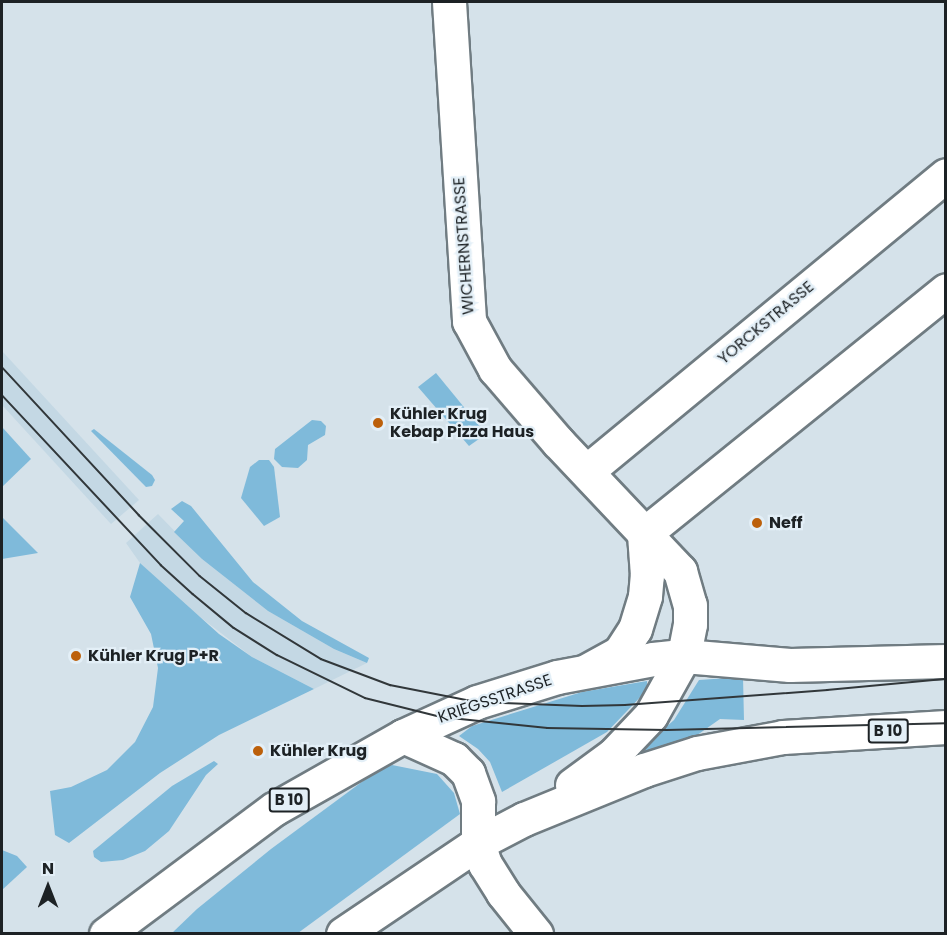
<!DOCTYPE html>
<meta charset="utf-8">
<style>
body{margin:0}
#map{position:relative;width:947px;height:935px;overflow:hidden;background:#d5e2ea;font-family:Poppins,sans-serif}
div>[style]{position:absolute}
.built>*{inset:0;background:#c4d8e4}
.green>*{inset:0;background:#7fbada}
.roads{filter:drop-shadow(2px 0 #707c82) drop-shadow(-2px 0 #707c82) drop-shadow(0 2px #707c82) drop-shadow(0 -2px #707c82)}
.street>*{height:33px;margin:-16.5px;padding:0 16.5px;transform-origin:16.5px;border-radius:16.5px;background:#fff}
.secondary>*{height:33px;margin:-16.5px;padding:0 16.5px;transform-origin:16.5px;border-radius:16.5px;background:#fff}
.primary>*{height:33px;margin:-16.5px;padding:0 16.5px;transform-origin:16.5px;border-radius:16.5px;background:#fff}
.tram>*{height:1.5px;margin:-0.75px;padding:0 0.75px;transform-origin:0.75px;border-radius:0.75px;background:#31373a}
.dots>*{width:16px;height:16px;translate:-50% -50%;box-sizing:border-box;border:3px solid #e3eff7;border-radius:50%}
span{translate:-50% -50%;white-space:nowrap;text-align:center;line-height:1.15;-webkit-text-stroke:4.5px #e3eff7;paint-order:stroke}
.shield-label span{padding:2px 4px;background:#e3eff7;border:2px solid;border-radius:4px;-webkit-text-stroke-width:0}
.shield-label{font-size:15px;color:#1d2225;font-weight:700}
.street-label{font-size:16px;color:#1d2225}
.poi-label{font-size:16px;color:#1d2225;font-weight:700}
.left{translate:0 -50%;text-align:left}
.frame{position:absolute;inset:0;border:3px solid #1d2225;pointer-events:none}
.north{position:absolute;left:18px;top:857px;width:60px;height:60px;-webkit-text-stroke:4px #e3eff7;paint-order:stroke;rotate:0deg;font-size:16px;font-weight:700;line-height:24px;text-align:center;color:#1d2225}
.north::after{content:'';display:block;margin:auto;width:21px;height:27px;background:#1d2225;clip-path:polygon(50% 0,100% 100%,50% 72%,0 100%)}
</style>
<div id="map">
<div class="built">
<div style="clip-path:polygon(2px 351px,139px 500px,111px 524px,2px 405px)"></div>
<div style="clip-path:polygon(158px 514px,202px 559px,268px 611px,334px 649px,367px 663px,314px 689px,252px 657px,182px 603px,140px 563px,126px 543px)"></div>
</div>
<div class="green">
<div style="clip-path:polygon(436px 373px,486px 434px,469px 446px,418px 387px)"></div>
<div style="clip-path:polygon(312px 420px,321px 421px,326px 426px,325px 435px,308px 445px,307px 460px,298px 468px,282px 467px,274px 459px,275px 449px)"></div>
<div style="clip-path:polygon(2px 427px,31px 459px,2px 487px)"></div>
<div style="clip-path:polygon(94px 429px,152px 475px,155px 480px,152px 486px,146px 487px,91px 431px)"></div>
<div style="clip-path:polygon(259px 460px,269px 460px,274px 467px,280px 517px,264px 526px,241px 498px,250px 467px)"></div>
<div style="clip-path:polygon(182px 501px,191px 506px,253px 582px,302px 621px,369px 658px,367px 663px,334px 649px,268px 611px,202px 559px,174px 532px,184px 521px,171px 509px)"></div>
<div style="clip-path:polygon(2px 517px,38px 553px,2px 559px)"></div>
<div style="clip-path:polygon(140px 563px,219px 634px,252px 657px,314px 689px,219px 735px,160px 773px,69px 843px,55px 835px,50px 791px,71px 787px,107px 770px,135px 742px,153px 707px,158px 668px,151px 634px,130px 597px)"></div>
<div style="clip-path:polygon(743px 677px,744px 720px,720px 719px,693px 738px,641px 757px,638px 752px,674px 720px,699px 680px)"></div>
<div style="clip-path:polygon(647px 681px,647px 690px,607px 732px,502px 792px,490px 762px,478px 749px,459px 736px,472px 726px,582px 692px)"></div>
<div style="clip-path:polygon(214px 761px,218px 764px,206px 775px,169px 831px,145px 851px,123px 860px,101px 862px,94px 857px,93px 851px,172px 786px)"></div>
<div style="clip-path:polygon(392px 765px,437px 774px,454px 793px,460px 814px,298px 933px,172px 933px,197px 909px,271px 849px,378px 770px)"></div>
<div style="clip-path:polygon(2px 850px,17px 856px,27px 867px,2px 890px)"></div>
</div>
<div class="roads">
<div class="street">
<div style="left:478px;top:843px;width:22px;rotate:72deg"></div>
<div style="left:485px;top:864px;width:34px;rotate:58deg"></div>
<div style="left:503px;top:893px;width:53px;rotate:51.2deg"></div>
</div>
<div class="secondary">
<div style="left:449px;top:2px;width:320px;rotate:86.4deg"></div>
<div style="left:469px;top:321px;width:55px;rotate:61.6deg"></div>
<div style="left:495px;top:369px;width:96px;rotate:49.2deg"></div>
<div style="left:558px;top:442px;width:178px;rotate:46.6deg"></div>
<div style="left:680px;top:571px;width:35px;rotate:74deg"></div>
<div style="left:690px;top:605px;width:19px;rotate:90deg"></div>
<div style="left:690px;top:624px;width:33px;rotate:101deg"></div>
<div style="left:587px;top:471px;width:465px;rotate:-39.5deg"></div>
<div style="left:644px;top:534px;width:388px;rotate:-38.9deg"></div>
<div style="left:588px;top:670px;width:37px;rotate:-29deg"></div>
<div style="left:620px;top:652px;width:27px;rotate:-57deg"></div>
<div style="left:635px;top:629px;width:34px;rotate:-73deg"></div>
<div style="left:645px;top:596px;width:21px;rotate:-85deg"></div>
<div style="left:647px;top:575px;width:41px;rotate:-94.2deg"></div>
</div>
<div class="primary">
<div style="left:403px;top:736px;width:56px;rotate:24.3deg"></div>
<div style="left:454px;top:759px;width:20px;rotate:45deg"></div>
<div style="left:468px;top:773px;width:30px;rotate:70deg"></div>
<div style="left:478px;top:801px;width:42px;rotate:90deg"></div>
<div style="left:572px;top:785px;width:51px;rotate:-36.2deg"></div>
<div style="left:613px;top:755px;width:55px;rotate:-46.5deg"></div>
<div style="left:651px;top:715px;width:68px;rotate:-60.8deg"></div>
<div style="left:106px;top:934px;width:209px;rotate:-36.7deg"></div>
<div style="left:274px;top:809px;width:148px;rotate:-29.5deg"></div>
<div style="left:403px;top:736px;width:81px;rotate:-24.7deg"></div>
<div style="left:477px;top:702px;width:84px;rotate:-17.4deg"></div>
<div style="left:557px;top:677px;width:98px;rotate:-10.6deg"></div>
<div style="left:653px;top:659px;width:31px;rotate:-6deg"></div>
<div style="left:684px;top:656px;width:106px;rotate:4.9deg"></div>
<div style="left:790px;top:665px;width:156px;rotate:-1.5deg"></div>
<div style="left:343px;top:934px;width:163px;rotate:-34deg"></div>
<div style="left:478px;top:843px;width:52px;rotate:-27.6deg"></div>
<div style="left:524px;top:819px;width:130px;rotate:-22.2deg"></div>
<div style="left:644px;top:770px;width:56px;rotate:-17.8deg"></div>
<div style="left:697px;top:753px;width:87px;rotate:-10.5deg"></div>
<div style="left:783px;top:737px;width:163px;rotate:-3.5deg"></div>
</div>
</div>
<div class="tram">
<div style="left:2px;top:367px;width:202px;rotate:47.2deg"></div>
<div style="left:139px;top:515px;width:86px;rotate:45deg"></div>
<div style="left:200px;top:576px;width:59px;rotate:38.8deg"></div>
<div style="left:246px;top:613px;width:88px;rotate:31.5deg"></div>
<div style="left:321px;top:659px;width:74px;rotate:20.6deg"></div>
<div style="left:390px;top:685px;width:89px;rotate:11.1deg"></div>
<div style="left:477px;top:702px;width:105px;rotate:2.2deg"></div>
<div style="left:582px;top:706px;width:43px;rotate:-1.3deg"></div>
<div style="left:625px;top:705px;width:203px;rotate:-4.2deg"></div>
<div style="left:827px;top:690px;width:120px;rotate:-5.3deg"></div>
<div style="left:2px;top:395px;width:233px;rotate:46.9deg"></div>
<div style="left:161px;top:565px;width:43px;rotate:42.2deg"></div>
<div style="left:193px;top:594px;width:53px;rotate:39.7deg"></div>
<div style="left:234px;top:628px;width:51px;rotate:32.1deg"></div>
<div style="left:277px;top:655px;width:98px;rotate:26deg"></div>
<div style="left:365px;top:698px;width:78px;rotate:14deg"></div>
<div style="left:441px;top:717px;width:107px;rotate:5.9deg"></div>
<div style="left:547px;top:728px;width:120px;rotate:1deg"></div>
<div style="left:667px;top:730px;width:279px;rotate:-1.4deg"></div>
</div>
<div class="dots">
<div style="left:378px;top:423px;background:#bc600b"></div>
<div style="left:757px;top:523px;background:#bc600b"></div>
<div style="left:76px;top:656px;background:#bc600b"></div>
<div style="left:258px;top:751px;background:#bc600b"></div>
</div>
<div class="shield-label">
<span style="left:888px;top:731px">B 10</span>
<span style="left:289px;top:800px">B 10</span>
</div>
<div class="street-label">
<span style="left:464px;top:246px;rotate:-94deg">WICHERNSTRASSE</span>
<span style="left:766px;top:323px;rotate:-40deg">YORCKSTRASSE</span>
<span style="left:495px;top:699px;rotate:-19deg">KRIEGSSTRASSE</span>
</div>
<div class="poi-label">
<span class="left" style="left:390px;top:423px">Kühler Krug<br>Kebap Pizza Haus</span>
<span class="left" style="left:769px;top:523px">Neff</span>
<span class="left" style="left:88px;top:656px">Kühler Krug P+R</span>
<span class="left" style="left:270px;top:751px">Kühler Krug</span>
</div>
<div class="frame"></div>
<div class="north">N</div>
</div>
